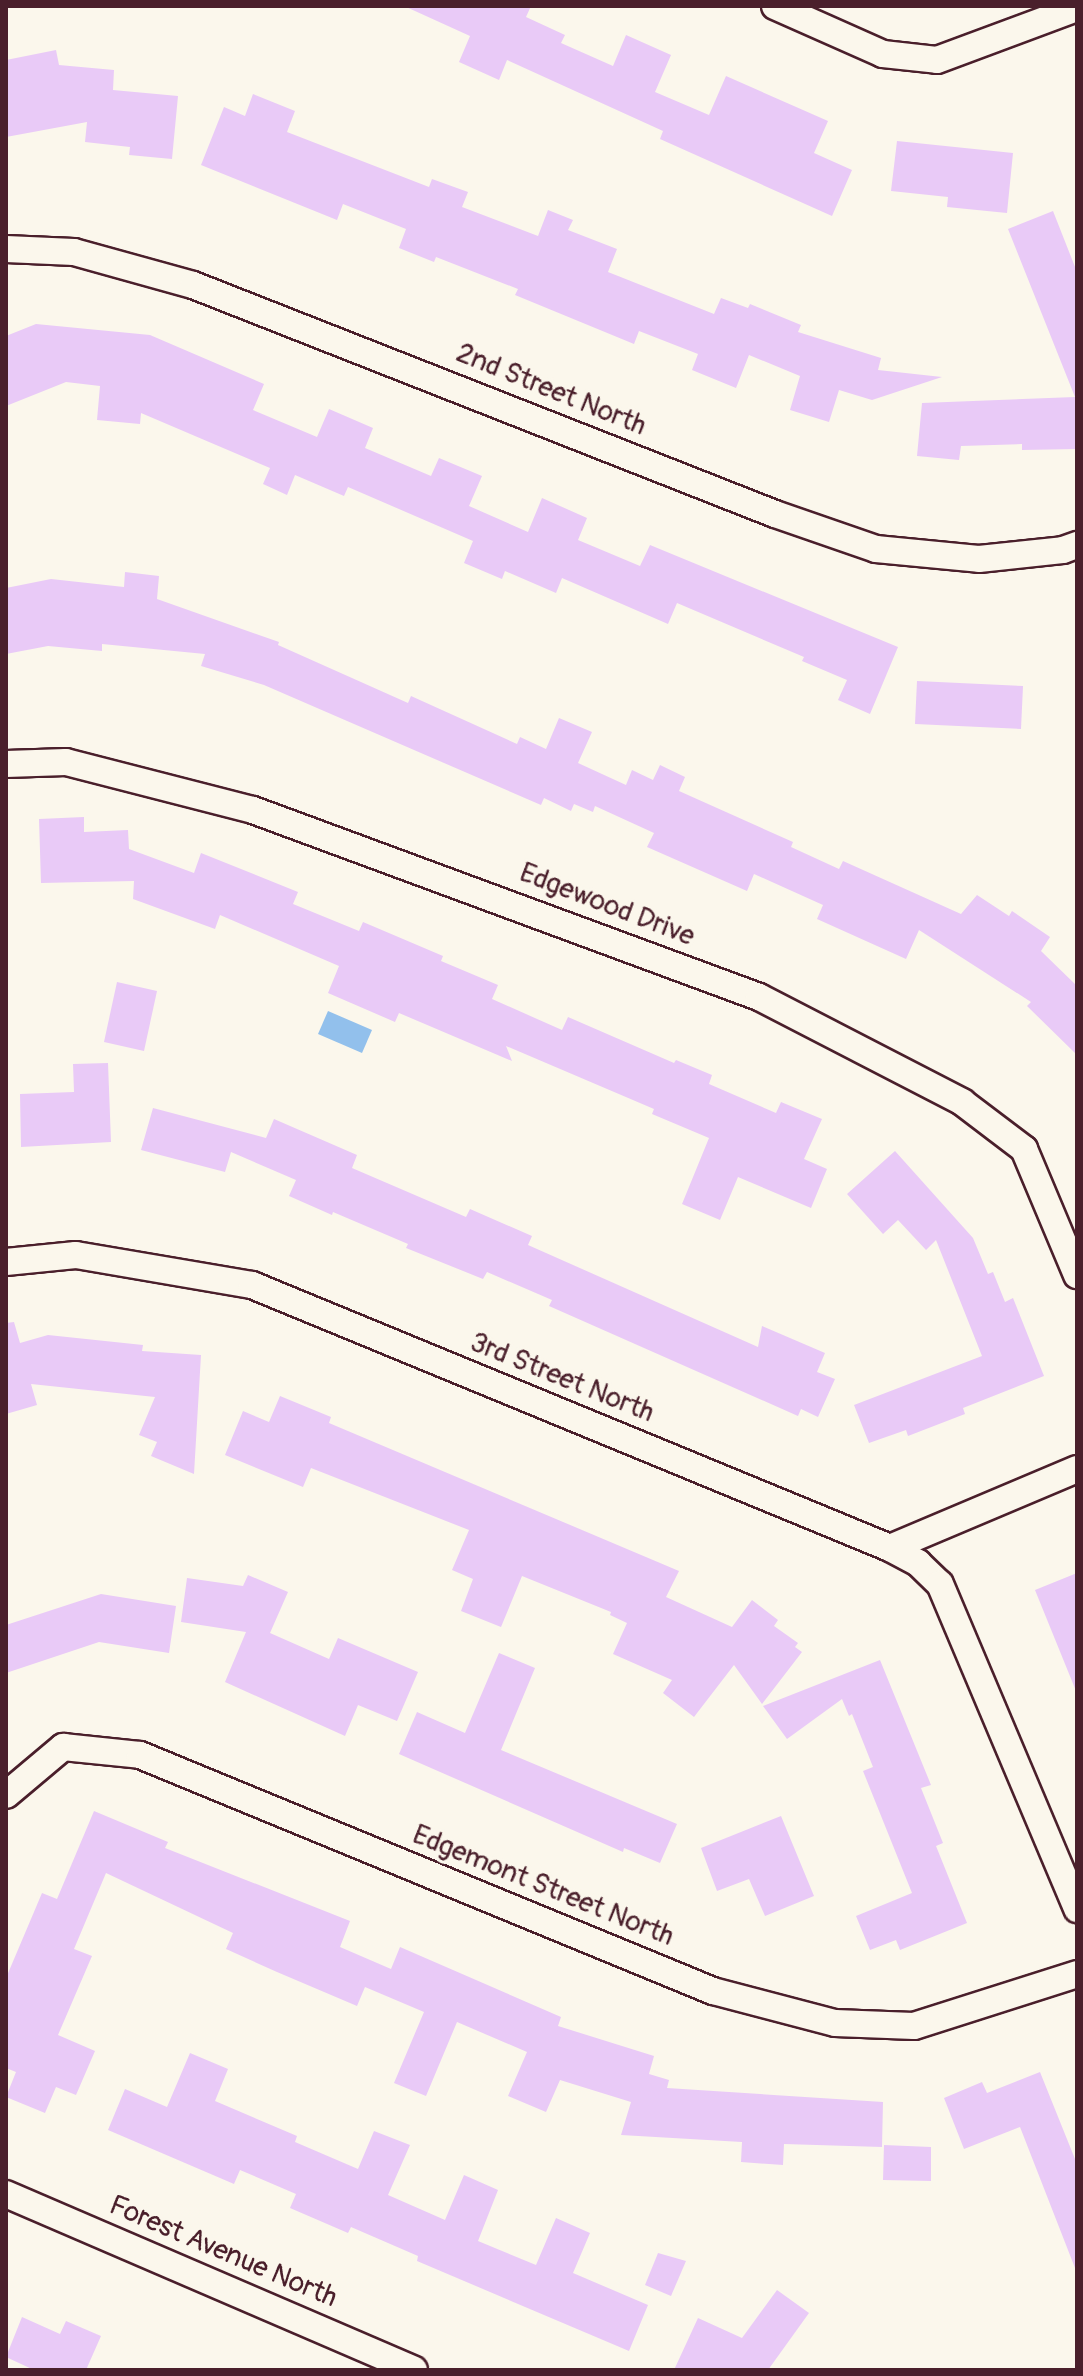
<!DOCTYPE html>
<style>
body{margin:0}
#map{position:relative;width:1083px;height:2376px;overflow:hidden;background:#fbf7ec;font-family:Pangolin,sans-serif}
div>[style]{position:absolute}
.water>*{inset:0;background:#92c0ec}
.building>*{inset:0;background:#e9caf7}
.roads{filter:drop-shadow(2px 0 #4a1f2b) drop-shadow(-2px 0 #4a1f2b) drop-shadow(0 2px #4a1f2b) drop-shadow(0 -2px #4a1f2b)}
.minor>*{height:26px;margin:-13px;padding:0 13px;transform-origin:13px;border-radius:13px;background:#fbf7ec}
span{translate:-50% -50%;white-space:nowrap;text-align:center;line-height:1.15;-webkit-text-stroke:6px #fbf7ec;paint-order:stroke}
.street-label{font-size:28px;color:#4a1f2b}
.frame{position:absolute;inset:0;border:8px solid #4a1f2b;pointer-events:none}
</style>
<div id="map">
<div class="water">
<div style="clip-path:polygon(328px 1011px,372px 1030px,362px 1053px,318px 1034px)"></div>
</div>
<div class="building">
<div style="clip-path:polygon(404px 6px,531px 6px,526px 17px,565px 35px,561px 43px,613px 66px,626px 35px,671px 55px,655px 92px,709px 115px,726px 76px,828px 121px,814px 153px,852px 170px,832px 216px,660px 139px,663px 131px,507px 60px,499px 80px,459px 62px,470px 36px)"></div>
<div style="clip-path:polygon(56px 50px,59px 65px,114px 70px,113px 90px,178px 96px,172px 159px,129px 155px,130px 147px,85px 142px,87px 122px,6px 137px,6px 60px)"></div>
<div style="clip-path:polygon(253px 94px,295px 111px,287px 132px,429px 187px,432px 179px,468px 192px,462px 207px,538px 236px,548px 210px,573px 220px,568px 230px,617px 249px,608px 272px,714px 314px,721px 298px,748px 308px,750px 304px,801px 325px,798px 332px,881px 358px,878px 370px,942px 377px,872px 400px,839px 390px,829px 422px,790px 410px,800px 376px,749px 355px,736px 388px,692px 370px,698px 354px,639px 331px,634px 344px,515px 295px,518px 289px,436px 257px,434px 262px,399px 248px,406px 229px,343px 204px,337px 220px,201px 165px,224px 107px,245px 116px)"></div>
<div style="clip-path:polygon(897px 141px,1013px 153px,1007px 213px,947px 207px,948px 197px,891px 191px)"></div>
<div style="clip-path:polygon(1053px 211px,1077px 272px,1077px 449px,1022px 450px,1022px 444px,961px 446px,959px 460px,917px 456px,922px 403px,1075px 397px,1008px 229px)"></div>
<div style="clip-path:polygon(36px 324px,150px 335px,264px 384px,253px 410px,317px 437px,329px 409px,373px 428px,365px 448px,431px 476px,439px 458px,482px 476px,469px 506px,528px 532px,542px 498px,587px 518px,578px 540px,640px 566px,650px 545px,898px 647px,870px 714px,838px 700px,847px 680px,802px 661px,804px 657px,677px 603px,668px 624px,562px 578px,556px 593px,505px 571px,502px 579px,464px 563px,473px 541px,348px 487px,344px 496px,295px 475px,287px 495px,263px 484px,270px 468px,141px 413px,140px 424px,97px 420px,100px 386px,66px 382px,6px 406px,6px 336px)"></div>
<div style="clip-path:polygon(125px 572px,159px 576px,157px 599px,279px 642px,278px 645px,408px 703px,411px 696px,517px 744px,520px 737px,546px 749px,559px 718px,592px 732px,578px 763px,626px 785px,632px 770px,653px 780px,660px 765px,685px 777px,679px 791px,793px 842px,791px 847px,839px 869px,843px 861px,961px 914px,977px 895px,1009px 916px,1012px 911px,1050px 937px,1041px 951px,1077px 986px,1077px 1055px,1027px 1006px,1031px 1002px,919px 930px,906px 959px,817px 919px,823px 905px,754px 874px,747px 891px,647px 847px,654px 833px,595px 806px,593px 812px,574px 804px,571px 811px,544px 798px,541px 805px,264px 685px,201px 666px,205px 654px,102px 644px,102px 651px,48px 646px,6px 654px,6px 588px,51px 579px,124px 587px)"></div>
<div style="clip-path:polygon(917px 681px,1023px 686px,1021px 729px,915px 724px)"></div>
<div style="clip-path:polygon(84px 817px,84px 832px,128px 830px,129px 849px,194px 873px,201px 853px,298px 892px,293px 904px,359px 931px,363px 922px,443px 956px,441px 961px,498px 985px,492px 999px,562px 1030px,568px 1017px,674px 1063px,676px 1060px,712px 1075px,709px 1084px,776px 1113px,781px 1102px,822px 1119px,804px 1159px,827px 1169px,811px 1208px,738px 1177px,720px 1220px,682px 1204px,709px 1138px,652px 1114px,654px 1109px,506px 1046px,512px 1061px,399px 1013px,395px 1022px,328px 993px,339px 966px,220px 915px,215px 929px,133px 899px,134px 881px,41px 883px,39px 819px)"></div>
<div style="clip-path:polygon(117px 982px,157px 991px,144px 1051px,104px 1042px)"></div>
<div style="clip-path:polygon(108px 1063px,111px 1142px,21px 1147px,20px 1094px,74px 1092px,73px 1064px)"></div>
<div style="clip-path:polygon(153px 1108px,266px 1138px,274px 1119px,357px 1155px,352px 1168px,466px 1217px,470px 1209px,532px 1236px,528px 1245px,758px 1347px,762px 1326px,825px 1353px,817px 1372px,835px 1379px,818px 1417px,801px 1409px,798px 1416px,549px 1306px,552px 1300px,487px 1272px,483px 1279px,406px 1248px,408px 1244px,333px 1212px,332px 1215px,289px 1196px,296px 1180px,231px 1152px,225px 1172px,141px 1150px)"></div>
<div style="clip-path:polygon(895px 1151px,973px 1238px,988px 1274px,993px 1272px,1005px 1302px,1013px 1298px,1044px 1376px,963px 1408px,965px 1414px,908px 1436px,906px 1430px,869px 1443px,854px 1405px,982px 1356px,936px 1240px,926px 1250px,898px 1220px,883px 1234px,847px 1194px)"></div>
<div style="clip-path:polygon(14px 1322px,20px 1343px,48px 1335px,143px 1345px,142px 1351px,201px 1355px,194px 1474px,151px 1456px,157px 1442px,139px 1435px,155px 1397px,31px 1384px,37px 1405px,6px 1414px,6px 1323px)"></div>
<div style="clip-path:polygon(280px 1396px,331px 1417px,329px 1423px,679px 1571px,666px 1597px,732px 1627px,752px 1600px,778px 1620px,774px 1626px,798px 1643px,795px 1647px,802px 1652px,762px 1704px,734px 1665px,694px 1717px,663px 1693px,672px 1680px,613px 1654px,627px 1623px,610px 1615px,611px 1612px,522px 1576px,501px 1627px,461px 1611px,473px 1579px,452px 1570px,469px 1530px,311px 1468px,303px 1487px,225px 1455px,243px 1411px,269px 1422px)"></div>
<div style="clip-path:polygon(1077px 1573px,1077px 1691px,1076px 1691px,1035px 1590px)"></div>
<div style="clip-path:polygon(248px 1575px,288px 1592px,270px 1633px,329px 1659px,338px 1638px,418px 1672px,397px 1721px,358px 1705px,345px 1736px,225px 1682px,246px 1632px,181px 1622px,187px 1578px,243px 1586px)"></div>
<div style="clip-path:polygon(101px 1594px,176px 1606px,169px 1653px,99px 1642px,6px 1673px,6px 1625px)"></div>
<div style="clip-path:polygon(499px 1653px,535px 1668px,501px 1750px,677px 1824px,660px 1863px,624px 1848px,623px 1852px,399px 1754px,417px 1712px,465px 1733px)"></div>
<div style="clip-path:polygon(880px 1660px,931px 1785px,921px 1788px,943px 1843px,936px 1846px,967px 1923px,900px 1950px,896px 1940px,870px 1950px,856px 1916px,912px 1893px,863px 1771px,873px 1767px,852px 1714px,849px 1716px,842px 1699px,787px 1739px,763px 1706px)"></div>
<div style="clip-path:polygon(94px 1811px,168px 1842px,165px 1848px,350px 1921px,340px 1947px,391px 1969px,400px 1947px,561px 2017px,558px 2026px,654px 2056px,649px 2074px,669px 2080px,667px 2088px,883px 2102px,882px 2147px,784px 2144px,783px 2165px,741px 2162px,742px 2142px,621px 2135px,631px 2102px,560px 2080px,546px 2112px,508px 2096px,527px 2052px,457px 2022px,426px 2096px,394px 2083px,424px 2012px,365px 1987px,357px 2006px,277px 1972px,226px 1949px,233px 1933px,106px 1873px,74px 1949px,92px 1956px,58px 2035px,95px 2051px,76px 2095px,56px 2087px,45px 2113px,6px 2097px,16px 2072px,6px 2068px,6px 1978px,42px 1893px,57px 1899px)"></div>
<div style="clip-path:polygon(781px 1816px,814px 1896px,765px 1916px,749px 1879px,717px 1891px,701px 1848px)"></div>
<div style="clip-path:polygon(190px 2053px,228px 2069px,215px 2101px,297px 2136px,295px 2142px,358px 2169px,374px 2131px,410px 2145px,388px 2195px,445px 2220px,464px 2175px,498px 2190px,478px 2241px,536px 2265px,556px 2218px,590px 2233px,573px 2273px,648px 2305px,629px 2351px,417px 2261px,418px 2256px,351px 2227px,348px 2233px,290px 2208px,296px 2194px,240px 2170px,234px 2184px,108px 2130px,125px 2089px,167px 2107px)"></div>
<div style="clip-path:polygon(1040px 2072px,1077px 2164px,1075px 2268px,1020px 2127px,964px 2149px,944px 2098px,982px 2082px,987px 2093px)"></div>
<div style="clip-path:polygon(884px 2145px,931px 2147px,931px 2181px,883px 2180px)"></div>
<div style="clip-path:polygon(658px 2253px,686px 2261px,671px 2296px,645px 2285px)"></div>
<div style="clip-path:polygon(777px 2290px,809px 2313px,768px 2370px,674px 2370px,698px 2318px,742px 2338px)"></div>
<div style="clip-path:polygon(22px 2317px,60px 2334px,66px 2321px,101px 2336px,86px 2370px,34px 2370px,6px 2357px)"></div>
</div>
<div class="roads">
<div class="minor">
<div style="left:775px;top:6px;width:118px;rotate:24deg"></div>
<div style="left:883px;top:54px;width:54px;rotate:6.3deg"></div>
<div style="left:937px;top:60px;width:141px;rotate:-20.4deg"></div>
<div style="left:6px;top:249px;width:68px;rotate:2.5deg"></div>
<div style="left:74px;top:252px;width:123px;rotate:15.5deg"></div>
<div style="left:193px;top:285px;width:625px;rotate:21.48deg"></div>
<div style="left:775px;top:514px;width:107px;rotate:19.1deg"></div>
<div style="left:876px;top:549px;width:103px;rotate:5.5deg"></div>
<div style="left:979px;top:559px;width:84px;rotate:-6.1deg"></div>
<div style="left:1063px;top:550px;width:15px;rotate:-20deg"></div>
<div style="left:6px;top:764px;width:60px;rotate:-1.9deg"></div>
<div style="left:66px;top:762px;width:193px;rotate:14.4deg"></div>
<div style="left:253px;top:810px;width:539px;rotate:20.28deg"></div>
<div style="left:759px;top:997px;width:229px;rotate:27.3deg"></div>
<div style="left:962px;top:1102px;width:78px;rotate:37.2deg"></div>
<div style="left:1024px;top:1149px;width:137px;rotate:67.2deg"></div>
<div style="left:6px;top:1262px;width:70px;rotate:-5.7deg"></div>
<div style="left:76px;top:1255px;width:179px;rotate:9.7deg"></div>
<div style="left:252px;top:1285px;width:690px;rotate:22.4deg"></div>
<div style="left:890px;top:1548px;width:203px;rotate:-22.9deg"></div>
<div style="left:890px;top:1548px;width:32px;rotate:28deg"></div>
<div style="left:918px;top:1563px;width:30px;rotate:44deg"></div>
<div style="left:940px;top:1584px;width:353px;rotate:67.1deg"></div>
<div style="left:6px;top:1795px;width:75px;rotate:-40.1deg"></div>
<div style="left:63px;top:1747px;width:77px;rotate:5.9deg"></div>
<div style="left:140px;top:1755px;width:620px;rotate:22.39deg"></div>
<div style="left:713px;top:1991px;width:126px;rotate:14.7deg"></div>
<div style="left:835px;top:2023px;width:79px;rotate:2.2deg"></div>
<div style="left:914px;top:2026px;width:171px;rotate:-17.7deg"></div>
<div style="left:6px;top:2194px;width:444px;rotate:23.3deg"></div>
</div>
</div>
<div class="street-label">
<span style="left:551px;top:390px;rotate:22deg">2nd Street North</span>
<span style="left:607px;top:905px;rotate:21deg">Edgewood Drive</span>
<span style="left:562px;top:1378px;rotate:22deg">3rd Street North</span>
<span style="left:543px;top:1886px;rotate:22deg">Edgemont Street North</span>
<span style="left:223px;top:2252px;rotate:23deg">Forest Avenue North</span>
</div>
<div class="frame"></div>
</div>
